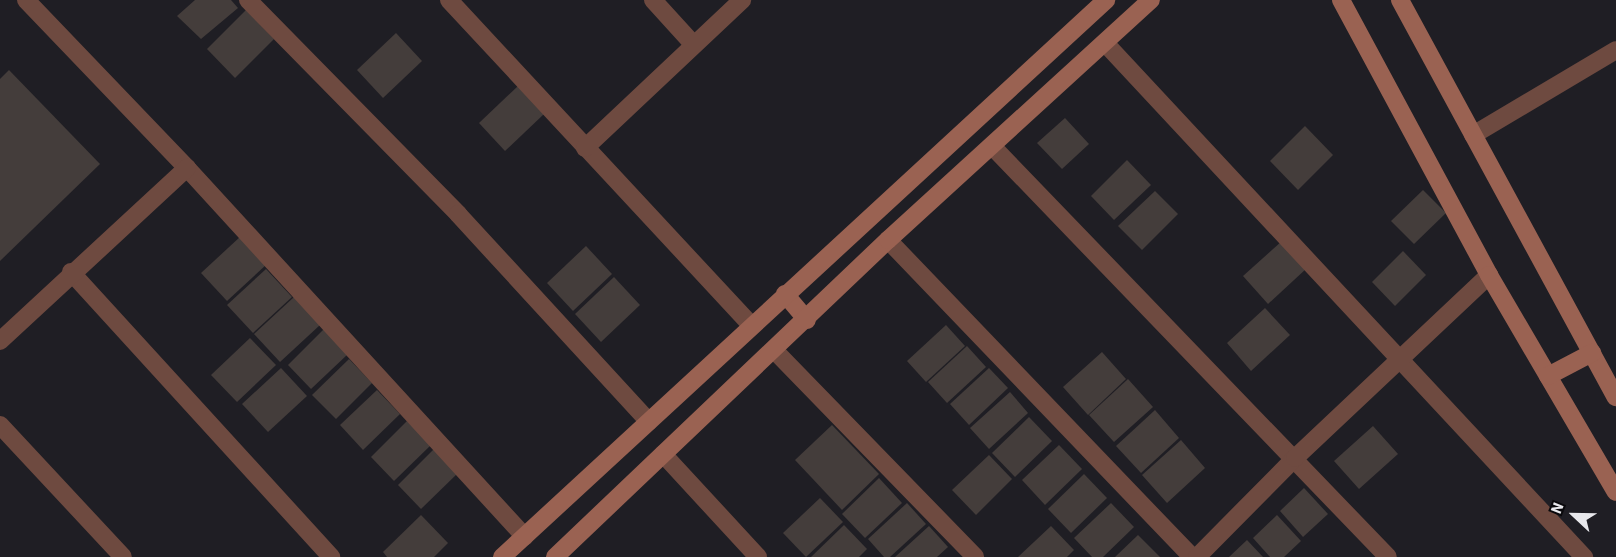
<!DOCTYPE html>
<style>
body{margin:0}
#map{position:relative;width:1616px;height:557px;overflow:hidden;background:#1f1e24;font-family:"Source Sans 3",sans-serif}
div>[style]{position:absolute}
.building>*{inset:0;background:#443d3b}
.street>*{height:18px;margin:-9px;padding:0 9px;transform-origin:9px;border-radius:9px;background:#6e4a40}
.secondary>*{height:18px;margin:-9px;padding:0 9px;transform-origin:9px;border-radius:9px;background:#9a6252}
span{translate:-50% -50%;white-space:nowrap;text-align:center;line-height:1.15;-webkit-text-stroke:5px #09080b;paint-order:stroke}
.north{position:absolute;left:1544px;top:485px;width:60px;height:60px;-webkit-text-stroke:4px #09080b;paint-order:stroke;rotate:292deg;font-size:16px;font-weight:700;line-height:24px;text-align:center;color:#e8e8ec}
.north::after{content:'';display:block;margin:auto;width:21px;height:27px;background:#e8e8ec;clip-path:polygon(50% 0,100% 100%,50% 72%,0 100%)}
</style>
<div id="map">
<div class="building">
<div style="clip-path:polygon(195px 0,231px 0,238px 8px,201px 39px,177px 16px)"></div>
<div style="clip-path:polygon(246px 10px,274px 39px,235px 78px,207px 49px)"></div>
<div style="clip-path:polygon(396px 33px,422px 61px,383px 98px,357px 70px)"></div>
<div style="clip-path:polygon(9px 70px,100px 164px,0 261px,0 79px)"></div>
<div style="clip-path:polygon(518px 86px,544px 114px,505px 151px,479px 123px)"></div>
<div style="clip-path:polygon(1065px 118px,1089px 144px,1062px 169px,1037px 143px)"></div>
<div style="clip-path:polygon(1305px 126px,1333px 155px,1298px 190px,1270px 161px)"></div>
<div style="clip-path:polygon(1127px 160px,1151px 185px,1114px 220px,1091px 196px)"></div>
<div style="clip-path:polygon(1423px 190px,1446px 213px,1414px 244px,1391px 221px)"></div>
<div style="clip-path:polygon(1155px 191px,1178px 214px,1142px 250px,1118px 226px)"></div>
<div style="clip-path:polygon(241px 236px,267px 264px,227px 301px,201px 273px)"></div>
<div style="clip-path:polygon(1282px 241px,1307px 268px,1268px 304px,1243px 276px)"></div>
<div style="clip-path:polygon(586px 246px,612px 274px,573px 311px,547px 283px)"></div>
<div style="clip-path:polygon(1403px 251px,1426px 275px,1395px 306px,1372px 282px)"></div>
<div style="clip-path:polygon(266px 269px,292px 297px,253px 333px,227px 305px)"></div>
<div style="clip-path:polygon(614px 277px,640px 305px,601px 342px,575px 314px)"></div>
<div style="clip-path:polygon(294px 297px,320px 325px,280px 362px,254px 334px)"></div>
<div style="clip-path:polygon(1265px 308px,1290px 335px,1251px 371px,1227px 343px)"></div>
<div style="clip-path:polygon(946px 325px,965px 346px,926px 382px,907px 361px)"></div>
<div style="clip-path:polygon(324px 329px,348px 354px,311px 389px,288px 365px)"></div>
<div style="clip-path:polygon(250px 338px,276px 365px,237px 402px,211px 375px)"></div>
<div style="clip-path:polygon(967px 346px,986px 367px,947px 403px,928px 382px)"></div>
<div style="clip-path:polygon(1102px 352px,1126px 379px,1088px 415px,1063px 387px)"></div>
<div style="clip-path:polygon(349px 359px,372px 383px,336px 419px,312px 395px)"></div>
<div style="clip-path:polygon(281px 368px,307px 396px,268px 432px,242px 404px)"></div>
<div style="clip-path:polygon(989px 368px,1008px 388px,969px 425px,950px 404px)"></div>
<div style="clip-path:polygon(1128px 379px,1153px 407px,1114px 442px,1089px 415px)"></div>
<div style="clip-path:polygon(377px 390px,400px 414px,363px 450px,340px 425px)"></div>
<div style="clip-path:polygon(1010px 392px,1028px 413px,989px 449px,970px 428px)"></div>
<div style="clip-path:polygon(1155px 410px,1179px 438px,1141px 473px,1116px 446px)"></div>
<div style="clip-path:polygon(1029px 417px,1052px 441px,1015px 477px,992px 453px)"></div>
<div style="clip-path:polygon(407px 421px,431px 445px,394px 481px,371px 457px)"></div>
<div style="clip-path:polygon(832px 425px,879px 474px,842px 510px,795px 460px)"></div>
<div style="clip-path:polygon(1373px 426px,1398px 454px,1359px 489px,1334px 461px)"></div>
<div style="clip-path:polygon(1181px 440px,1205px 468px,1167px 503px,1142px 475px)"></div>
<div style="clip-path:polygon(1059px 445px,1082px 469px,1045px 505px,1022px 480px)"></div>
<div style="clip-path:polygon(434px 449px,458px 473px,421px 509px,398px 485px)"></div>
<div style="clip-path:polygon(989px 455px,1012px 479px,976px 515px,952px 490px)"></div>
<div style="clip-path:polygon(1084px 474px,1107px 498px,1071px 533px,1048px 509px)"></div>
<div style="clip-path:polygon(879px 478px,902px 503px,865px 538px,842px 514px)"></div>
<div style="clip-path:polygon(1304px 488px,1328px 514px,1303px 537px,1280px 511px)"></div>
<div style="clip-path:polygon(820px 498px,843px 522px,806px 557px,783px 533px)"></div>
<div style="clip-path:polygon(907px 503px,926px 524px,890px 557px,884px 557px,868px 539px)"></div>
<div style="clip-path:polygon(1111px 503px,1134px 527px,1103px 557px,1092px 557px,1074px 538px)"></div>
<div style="clip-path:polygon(421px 515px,448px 543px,434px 557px,387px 557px,383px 552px)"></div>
<div style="clip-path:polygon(1277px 515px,1301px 541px,1284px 557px,1270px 557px,1253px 538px)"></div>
<div style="clip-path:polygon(844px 525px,867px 549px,859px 557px,811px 557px)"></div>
<div style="clip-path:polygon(929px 526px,948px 547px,937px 557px,895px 557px)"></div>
<div style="clip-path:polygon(1051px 526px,1074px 550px,1067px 557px,1018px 557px)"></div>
<div style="clip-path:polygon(1138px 535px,1160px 557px,1115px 557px)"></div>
<div style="clip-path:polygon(1247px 540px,1263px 557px,1229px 557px)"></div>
</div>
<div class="street">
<div style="left:26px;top:0;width:233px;rotate:46.2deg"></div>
<div style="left:187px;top:168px;width:500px;rotate:47.51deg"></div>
<div style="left:248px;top:0;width:300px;rotate:45.5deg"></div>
<div style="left:458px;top:214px;width:282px;rotate:47.4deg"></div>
<div style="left:449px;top:0;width:444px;rotate:47.1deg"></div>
<div style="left:653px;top:0;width:59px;rotate:47.7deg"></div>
<div style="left:1105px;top:43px;width:703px;rotate:47.02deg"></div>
<div style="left:1473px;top:135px;width:166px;rotate:-30.7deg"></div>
<div style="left:993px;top:147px;width:569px;rotate:46.07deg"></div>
<div style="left:585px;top:148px;width:216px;rotate:-43.3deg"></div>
<div style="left:888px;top:240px;width:439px;rotate:46.2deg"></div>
<div style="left:71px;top:272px;width:386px;rotate:47.6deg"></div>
<div style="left:0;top:341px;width:255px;rotate:-42.8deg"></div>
<div style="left:775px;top:351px;width:287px;rotate:45.8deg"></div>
<div style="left:0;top:425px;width:180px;rotate:47deg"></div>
<div style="left:663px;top:454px;width:140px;rotate:47.3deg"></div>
<div style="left:1197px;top:557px;width:139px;rotate:-45.3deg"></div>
<div style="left:1295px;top:458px;width:267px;rotate:-43.3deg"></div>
</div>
<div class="secondary">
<div style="left:1341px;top:0;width:312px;rotate:61.7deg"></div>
<div style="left:1489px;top:275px;width:251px;rotate:59.7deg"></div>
<div style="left:1400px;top:0;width:452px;rotate:61.5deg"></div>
<div style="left:785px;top:294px;width:34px;rotate:50deg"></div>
<div style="left:1548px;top:376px;width:50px;rotate:-27.6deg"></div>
<div style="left:502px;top:557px;width:822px;rotate:-42.68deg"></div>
<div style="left:555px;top:557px;width:460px;rotate:-43.6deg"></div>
<div style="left:888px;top:240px;width:356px;rotate:-42.4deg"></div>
</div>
<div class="north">N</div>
</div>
